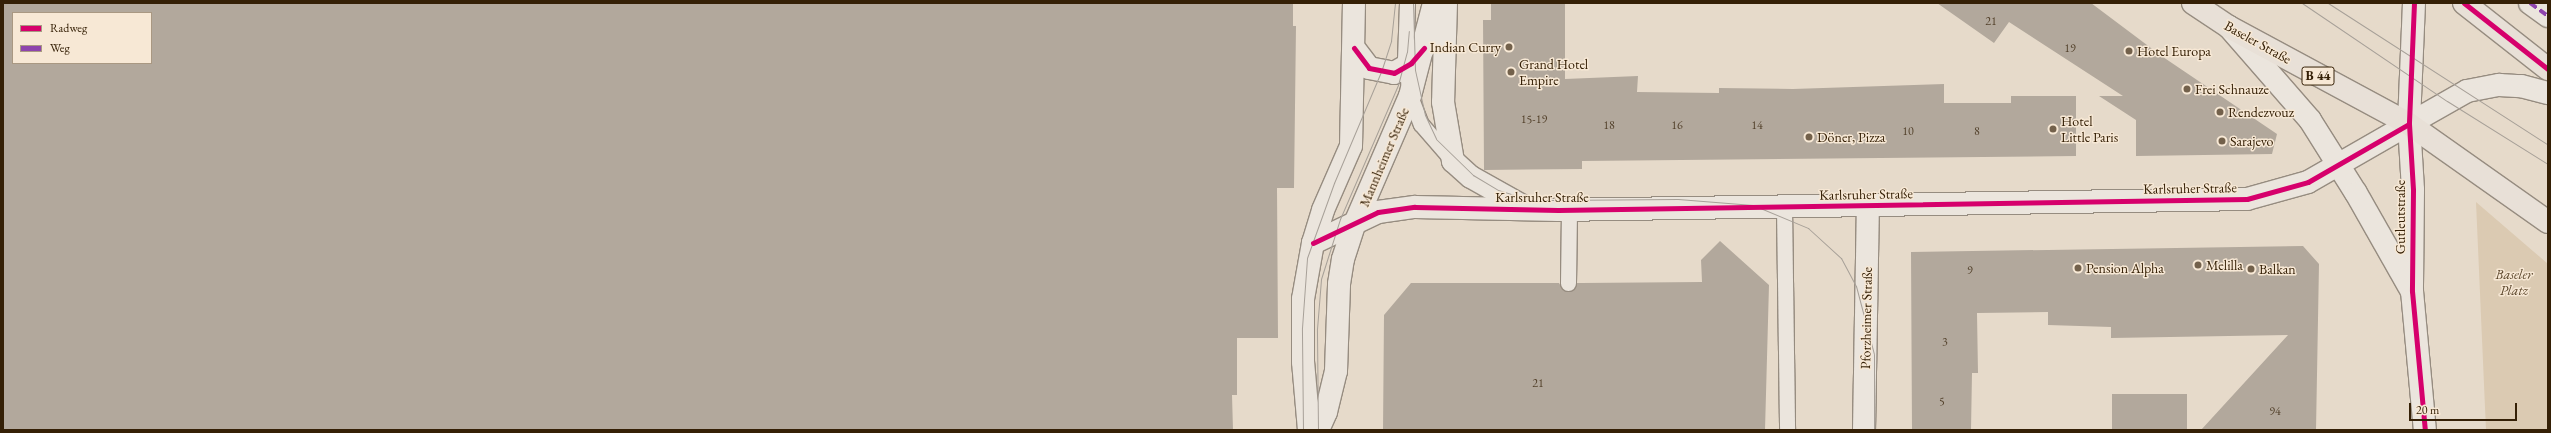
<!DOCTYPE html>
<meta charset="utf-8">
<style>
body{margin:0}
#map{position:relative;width:2551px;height:433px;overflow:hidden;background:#e6daca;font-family:"EB Garamond",serif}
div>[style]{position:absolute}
.green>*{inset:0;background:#dbcab2}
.building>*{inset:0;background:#b2a89c}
.roads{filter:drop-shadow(1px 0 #968c80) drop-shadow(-1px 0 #968c80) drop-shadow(0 1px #968c80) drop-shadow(0 -1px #968c80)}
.lane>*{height:15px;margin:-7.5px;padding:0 7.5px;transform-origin:7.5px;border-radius:7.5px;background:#ebe5dd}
.street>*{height:22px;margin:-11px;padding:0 11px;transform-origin:11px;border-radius:11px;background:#ebe5dd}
.secondary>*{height:22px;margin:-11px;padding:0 11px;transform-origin:11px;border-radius:11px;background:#ebe5dd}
.primary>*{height:22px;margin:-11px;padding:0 11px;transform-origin:11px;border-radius:11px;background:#e8e0d7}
.tram>*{height:1px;margin:-0.5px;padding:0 0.5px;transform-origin:0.5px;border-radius:0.5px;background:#a7a098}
.quiet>*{height:4px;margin-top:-2px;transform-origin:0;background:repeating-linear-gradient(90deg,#8e44ad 0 8px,transparent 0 12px)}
.cycleway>*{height:5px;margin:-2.5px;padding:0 2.5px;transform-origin:2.5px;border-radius:2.5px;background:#d6006c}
.dots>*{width:11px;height:11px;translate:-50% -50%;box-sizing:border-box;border:2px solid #f7e8d5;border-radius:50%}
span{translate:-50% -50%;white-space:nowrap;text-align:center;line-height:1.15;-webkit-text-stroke:3px #f7e8d5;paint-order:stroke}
.number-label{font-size:12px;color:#54422c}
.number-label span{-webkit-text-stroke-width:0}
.shield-label span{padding:1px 3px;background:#f7e8d5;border:1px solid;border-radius:3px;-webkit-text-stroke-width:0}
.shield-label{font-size:13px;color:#352006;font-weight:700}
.street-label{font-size:14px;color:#352006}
.poi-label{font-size:14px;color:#352006}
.right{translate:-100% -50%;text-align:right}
.left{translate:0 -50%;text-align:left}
.park-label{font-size:14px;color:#5c472c;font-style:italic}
.frame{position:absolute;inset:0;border:4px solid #352006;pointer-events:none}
.legend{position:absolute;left:12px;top:12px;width:140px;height:52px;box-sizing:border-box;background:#f7e8d5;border:1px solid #a99882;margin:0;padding:5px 7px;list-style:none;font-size:12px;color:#352006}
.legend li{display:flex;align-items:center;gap:8px;height:20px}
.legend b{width:20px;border:1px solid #a99882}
.scale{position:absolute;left:2409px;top:403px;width:108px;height:18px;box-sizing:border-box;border:2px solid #352006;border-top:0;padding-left:5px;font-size:12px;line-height:14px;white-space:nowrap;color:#352006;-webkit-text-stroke:3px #f7e8d5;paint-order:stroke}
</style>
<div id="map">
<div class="green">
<div style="clip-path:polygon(2476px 202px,2548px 264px,2548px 430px,2486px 430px)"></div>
</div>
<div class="building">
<div style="clip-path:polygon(evenodd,3px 3px,1293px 3px,1293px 26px,1296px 26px,1294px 188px,1277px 188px,1278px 338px,1237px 338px,1237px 395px,1232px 395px,1233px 430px,3px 430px,3px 3px,13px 13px,151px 13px,151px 63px,13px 63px,13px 13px)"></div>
<div style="clip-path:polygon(1491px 3px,1565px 3px,1565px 79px,1638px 76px,1637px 92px,1719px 93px,1719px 88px,1793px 89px,1944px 84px,1944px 103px,2011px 103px,2011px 96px,2076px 96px,2076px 156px,1582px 161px,1582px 169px,1484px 170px,1483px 20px,1491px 20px)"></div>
<div style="clip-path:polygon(1937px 3px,2091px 3px,2163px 57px,2277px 134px,2272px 154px,2136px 156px,2136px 120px,2099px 96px,2123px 96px,2009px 22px,1994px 43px)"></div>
<div style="clip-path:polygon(1720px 241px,1769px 285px,1765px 430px,1383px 430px,1384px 315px,1411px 283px,1559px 283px,1563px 290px,1568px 292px,1575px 288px,1577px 283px,1581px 283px,1702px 282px,1701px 260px)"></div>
<div style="clip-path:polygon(2303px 246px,2319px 264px,2316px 430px,2201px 430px,2288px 335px,2111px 338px,2111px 327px,2048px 325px,2048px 312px,1977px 313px,1978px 373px,1972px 373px,1971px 430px,1912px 430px,1911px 252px)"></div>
<div style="clip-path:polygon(2112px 394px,2187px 394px,2187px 430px,2112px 430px)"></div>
</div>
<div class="roads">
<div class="lane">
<div style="left:1407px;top:3px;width:56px;rotate:92deg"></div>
<div style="left:1405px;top:59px;width:37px;rotate:82deg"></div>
<div style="left:1410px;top:96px;width:30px;rotate:69deg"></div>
<div style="left:1421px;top:124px;width:49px;rotate:49.1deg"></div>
<div style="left:1784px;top:208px;width:222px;rotate:89.2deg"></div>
<div style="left:1568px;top:283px;width:73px;rotate:-89.2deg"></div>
</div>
<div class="street">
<div style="left:1446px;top:3px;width:99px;rotate:91.7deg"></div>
<div style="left:1443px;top:102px;width:60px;rotate:80.4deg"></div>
<div style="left:1453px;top:161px;width:24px;rotate:42deg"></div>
<div style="left:1471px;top:177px;width:63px;rotate:29.4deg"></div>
<div style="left:2530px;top:3px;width:22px;rotate:36deg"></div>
<div style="left:1354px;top:48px;width:25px;rotate:53deg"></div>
<div style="left:1369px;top:68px;width:25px;rotate:11deg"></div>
<div style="left:1394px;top:73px;width:20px;rotate:-30deg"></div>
<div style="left:1411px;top:63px;width:18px;rotate:-49deg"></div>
<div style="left:1313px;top:243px;width:72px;rotate:-25.5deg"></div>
<div style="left:1378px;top:212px;width:37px;rotate:-8deg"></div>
<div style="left:1415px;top:207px;width:143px;rotate:1.2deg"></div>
<div style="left:1558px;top:210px;width:689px;rotate:-0.91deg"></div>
<div style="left:2247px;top:199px;width:63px;rotate:-15.6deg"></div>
<div style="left:2308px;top:182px;width:116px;rotate:-29.9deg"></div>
<div style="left:1309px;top:430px;width:68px;rotate:-95deg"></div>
<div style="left:1303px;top:362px;width:63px;rotate:-90deg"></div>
<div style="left:1303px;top:299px;width:57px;rotate:-79.9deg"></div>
<div style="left:1313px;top:243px;width:34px;rotate:-73deg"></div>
<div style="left:1323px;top:210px;width:70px;rotate:-66.4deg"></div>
<div style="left:1351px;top:146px;width:143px;rotate:-88.8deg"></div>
<div style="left:1318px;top:430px;width:20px;rotate:-66deg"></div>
<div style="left:1326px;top:412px;width:42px;rotate:-76.3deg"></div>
<div style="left:1336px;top:371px;width:87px;rotate:-88deg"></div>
<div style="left:1339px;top:284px;width:25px;rotate:-81deg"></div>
<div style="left:1343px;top:259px;width:38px;rotate:-72deg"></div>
<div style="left:1355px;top:223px;width:138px;rotate:-66.6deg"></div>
<div style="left:1410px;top:96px;width:96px;rotate:-75.5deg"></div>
<div style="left:1864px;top:430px;width:224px;rotate:-89deg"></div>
</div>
<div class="secondary">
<div style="left:2414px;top:3px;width:121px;rotate:92.4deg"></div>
<div style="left:2409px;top:124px;width:66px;rotate:86.5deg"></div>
<div style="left:2413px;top:190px;width:101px;rotate:90.6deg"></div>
<div style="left:2412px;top:291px;width:140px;rotate:84.7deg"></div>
<div style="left:2229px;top:27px;width:123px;rotate:48.9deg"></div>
<div style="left:2310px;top:120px;width:86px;rotate:57.8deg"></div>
<div style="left:2356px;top:193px;width:112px;rotate:60.4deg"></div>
<div style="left:2409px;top:124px;width:67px;rotate:-29.6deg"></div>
<div style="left:2467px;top:91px;width:33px;rotate:-11deg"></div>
<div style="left:2499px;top:85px;width:22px;rotate:3deg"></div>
<div style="left:2521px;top:86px;width:28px;rotate:15deg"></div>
</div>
<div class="primary">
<div style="left:2193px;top:3px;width:43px;rotate:33.7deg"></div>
<div style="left:2229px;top:27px;width:204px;rotate:28.3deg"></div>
<div style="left:2409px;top:124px;width:170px;rotate:35.2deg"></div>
<div style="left:2464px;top:3px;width:107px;rotate:38.2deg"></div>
</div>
</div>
<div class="tram">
<div style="left:1413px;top:3px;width:67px;rotate:88.3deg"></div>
<div style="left:1415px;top:70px;width:46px;rotate:77.5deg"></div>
<div style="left:1425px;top:115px;width:26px;rotate:65deg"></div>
<div style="left:1436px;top:139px;width:52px;rotate:44.2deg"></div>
<div style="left:1473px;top:175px;width:29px;rotate:31deg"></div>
<div style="left:1498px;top:190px;width:27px;rotate:17deg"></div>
<div style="left:1524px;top:198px;width:27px;rotate:4deg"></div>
<div style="left:1551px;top:200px;width:127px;rotate:-0.5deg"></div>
<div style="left:1678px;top:199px;width:75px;rotate:4.6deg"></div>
<div style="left:1753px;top:205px;width:60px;rotate:22.7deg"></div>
<div style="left:1808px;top:228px;width:45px;rotate:42.3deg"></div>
<div style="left:1841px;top:258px;width:32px;rotate:62deg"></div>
<div style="left:1856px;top:286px;width:70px;rotate:75.2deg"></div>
<div style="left:1874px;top:354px;width:76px;rotate:90deg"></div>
<div style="left:2302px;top:3px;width:175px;rotate:34.1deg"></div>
<div style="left:2447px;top:101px;width:119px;rotate:32deg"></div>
<div style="left:2328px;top:3px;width:262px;rotate:32.8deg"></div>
<div style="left:1303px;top:430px;width:102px;rotate:-90.6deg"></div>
<div style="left:1302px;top:328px;width:70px;rotate:-85.9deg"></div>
<div style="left:1307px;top:258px;width:80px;rotate:-70.2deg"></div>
<div style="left:1334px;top:183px;width:121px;rotate:-67.1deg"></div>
<div style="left:1381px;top:72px;width:33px;rotate:-72deg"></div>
<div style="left:1391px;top:41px;width:38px;rotate:-84deg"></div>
<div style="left:1318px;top:430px;width:101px;rotate:-90.6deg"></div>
<div style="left:1317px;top:329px;width:50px;rotate:-85.4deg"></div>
<div style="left:1321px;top:279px;width:63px;rotate:-72.4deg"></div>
<div style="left:1340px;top:219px;width:146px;rotate:-66.6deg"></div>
<div style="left:1398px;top:85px;width:34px;rotate:-75deg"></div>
<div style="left:1407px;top:52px;width:21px;rotate:-85deg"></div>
</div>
<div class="quiet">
<div style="left:2530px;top:3px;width:22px;rotate:36deg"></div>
</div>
<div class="cycleway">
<div style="left:2414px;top:3px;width:121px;rotate:92.4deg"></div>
<div style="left:2409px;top:124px;width:66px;rotate:86.5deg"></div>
<div style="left:2413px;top:190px;width:101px;rotate:90.6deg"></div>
<div style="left:2412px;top:291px;width:140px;rotate:84.7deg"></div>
<div style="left:2464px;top:3px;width:107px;rotate:38.2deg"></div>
<div style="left:1354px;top:48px;width:25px;rotate:53deg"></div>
<div style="left:1369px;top:68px;width:25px;rotate:11deg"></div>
<div style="left:1394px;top:73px;width:20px;rotate:-30deg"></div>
<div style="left:1411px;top:63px;width:20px;rotate:-49deg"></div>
<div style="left:1313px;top:243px;width:72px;rotate:-25.5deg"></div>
<div style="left:1378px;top:212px;width:37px;rotate:-8deg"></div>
<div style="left:1415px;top:207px;width:143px;rotate:1.2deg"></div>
<div style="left:1558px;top:210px;width:689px;rotate:-0.91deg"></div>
<div style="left:2247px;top:199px;width:63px;rotate:-15.6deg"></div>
<div style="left:2308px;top:182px;width:116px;rotate:-29.9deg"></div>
</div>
<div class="dots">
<div style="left:1509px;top:47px;background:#73614b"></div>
<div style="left:2129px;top:51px;background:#73614b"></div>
<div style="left:1511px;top:72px;background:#73614b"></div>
<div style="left:2187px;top:89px;background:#73614b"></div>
<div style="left:2220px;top:112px;background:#73614b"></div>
<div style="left:2053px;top:129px;background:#73614b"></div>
<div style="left:1809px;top:137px;background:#73614b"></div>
<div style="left:2222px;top:141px;background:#73614b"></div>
<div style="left:2198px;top:265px;background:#73614b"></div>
<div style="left:2078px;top:268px;background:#73614b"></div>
<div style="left:2251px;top:269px;background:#73614b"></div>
</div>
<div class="number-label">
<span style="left:1991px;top:22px">21</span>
<span style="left:2070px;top:49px">19</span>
<span style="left:1534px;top:120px">15-19</span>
<span style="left:1609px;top:126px">18</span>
<span style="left:1677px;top:126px">16</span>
<span style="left:1757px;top:126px">14</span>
<span style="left:1908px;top:132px">10</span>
<span style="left:1977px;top:132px">8</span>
<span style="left:1970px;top:271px">9</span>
<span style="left:1945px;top:343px">3</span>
<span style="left:1538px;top:384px">21</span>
<span style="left:1942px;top:402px">5</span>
<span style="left:2275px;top:412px">94</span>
</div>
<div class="shield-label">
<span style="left:2318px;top:76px">B 44</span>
</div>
<div class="street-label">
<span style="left:2258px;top:42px;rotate:29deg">Baseler Straße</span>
<span style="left:1384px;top:157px;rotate:-67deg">Mannheimer Straße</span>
<span style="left:2190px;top:188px;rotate:-1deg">Karlsruher Straße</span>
<span style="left:1866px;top:194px;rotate:-1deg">Karlsruher Straße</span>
<span style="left:1542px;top:197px">Karlsruher Straße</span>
<span style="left:2400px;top:217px;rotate:-90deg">Gutleutstraße</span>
<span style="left:1866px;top:318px;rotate:-89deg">Pforzheimer Straße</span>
</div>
<div class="poi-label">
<span class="right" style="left:1501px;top:47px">Indian Curry</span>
<span class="left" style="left:2137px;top:51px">Hotel Europa</span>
<span class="left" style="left:1519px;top:72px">Grand Hotel<br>Empire</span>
<span class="left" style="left:2195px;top:89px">Frei Schnauze</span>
<span class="left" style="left:2228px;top:112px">Rendezvouz</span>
<span class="left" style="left:2061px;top:129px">Hotel<br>Little Paris</span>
<span class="left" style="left:1817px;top:137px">Döner, Pizza</span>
<span class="left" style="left:2230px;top:141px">Sarajevo</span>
<span class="left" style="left:2206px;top:265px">Melilla</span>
<span class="left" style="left:2086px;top:268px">Pension Alpha</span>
<span class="left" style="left:2259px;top:269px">Balkan</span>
</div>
<div class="park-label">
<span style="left:2514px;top:282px">Baseler<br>Platz</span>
</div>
<div class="frame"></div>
<ul class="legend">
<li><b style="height:5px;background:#d6006c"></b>Radweg</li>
<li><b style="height:5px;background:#8e44ad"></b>Weg</li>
</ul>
<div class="scale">20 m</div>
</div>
